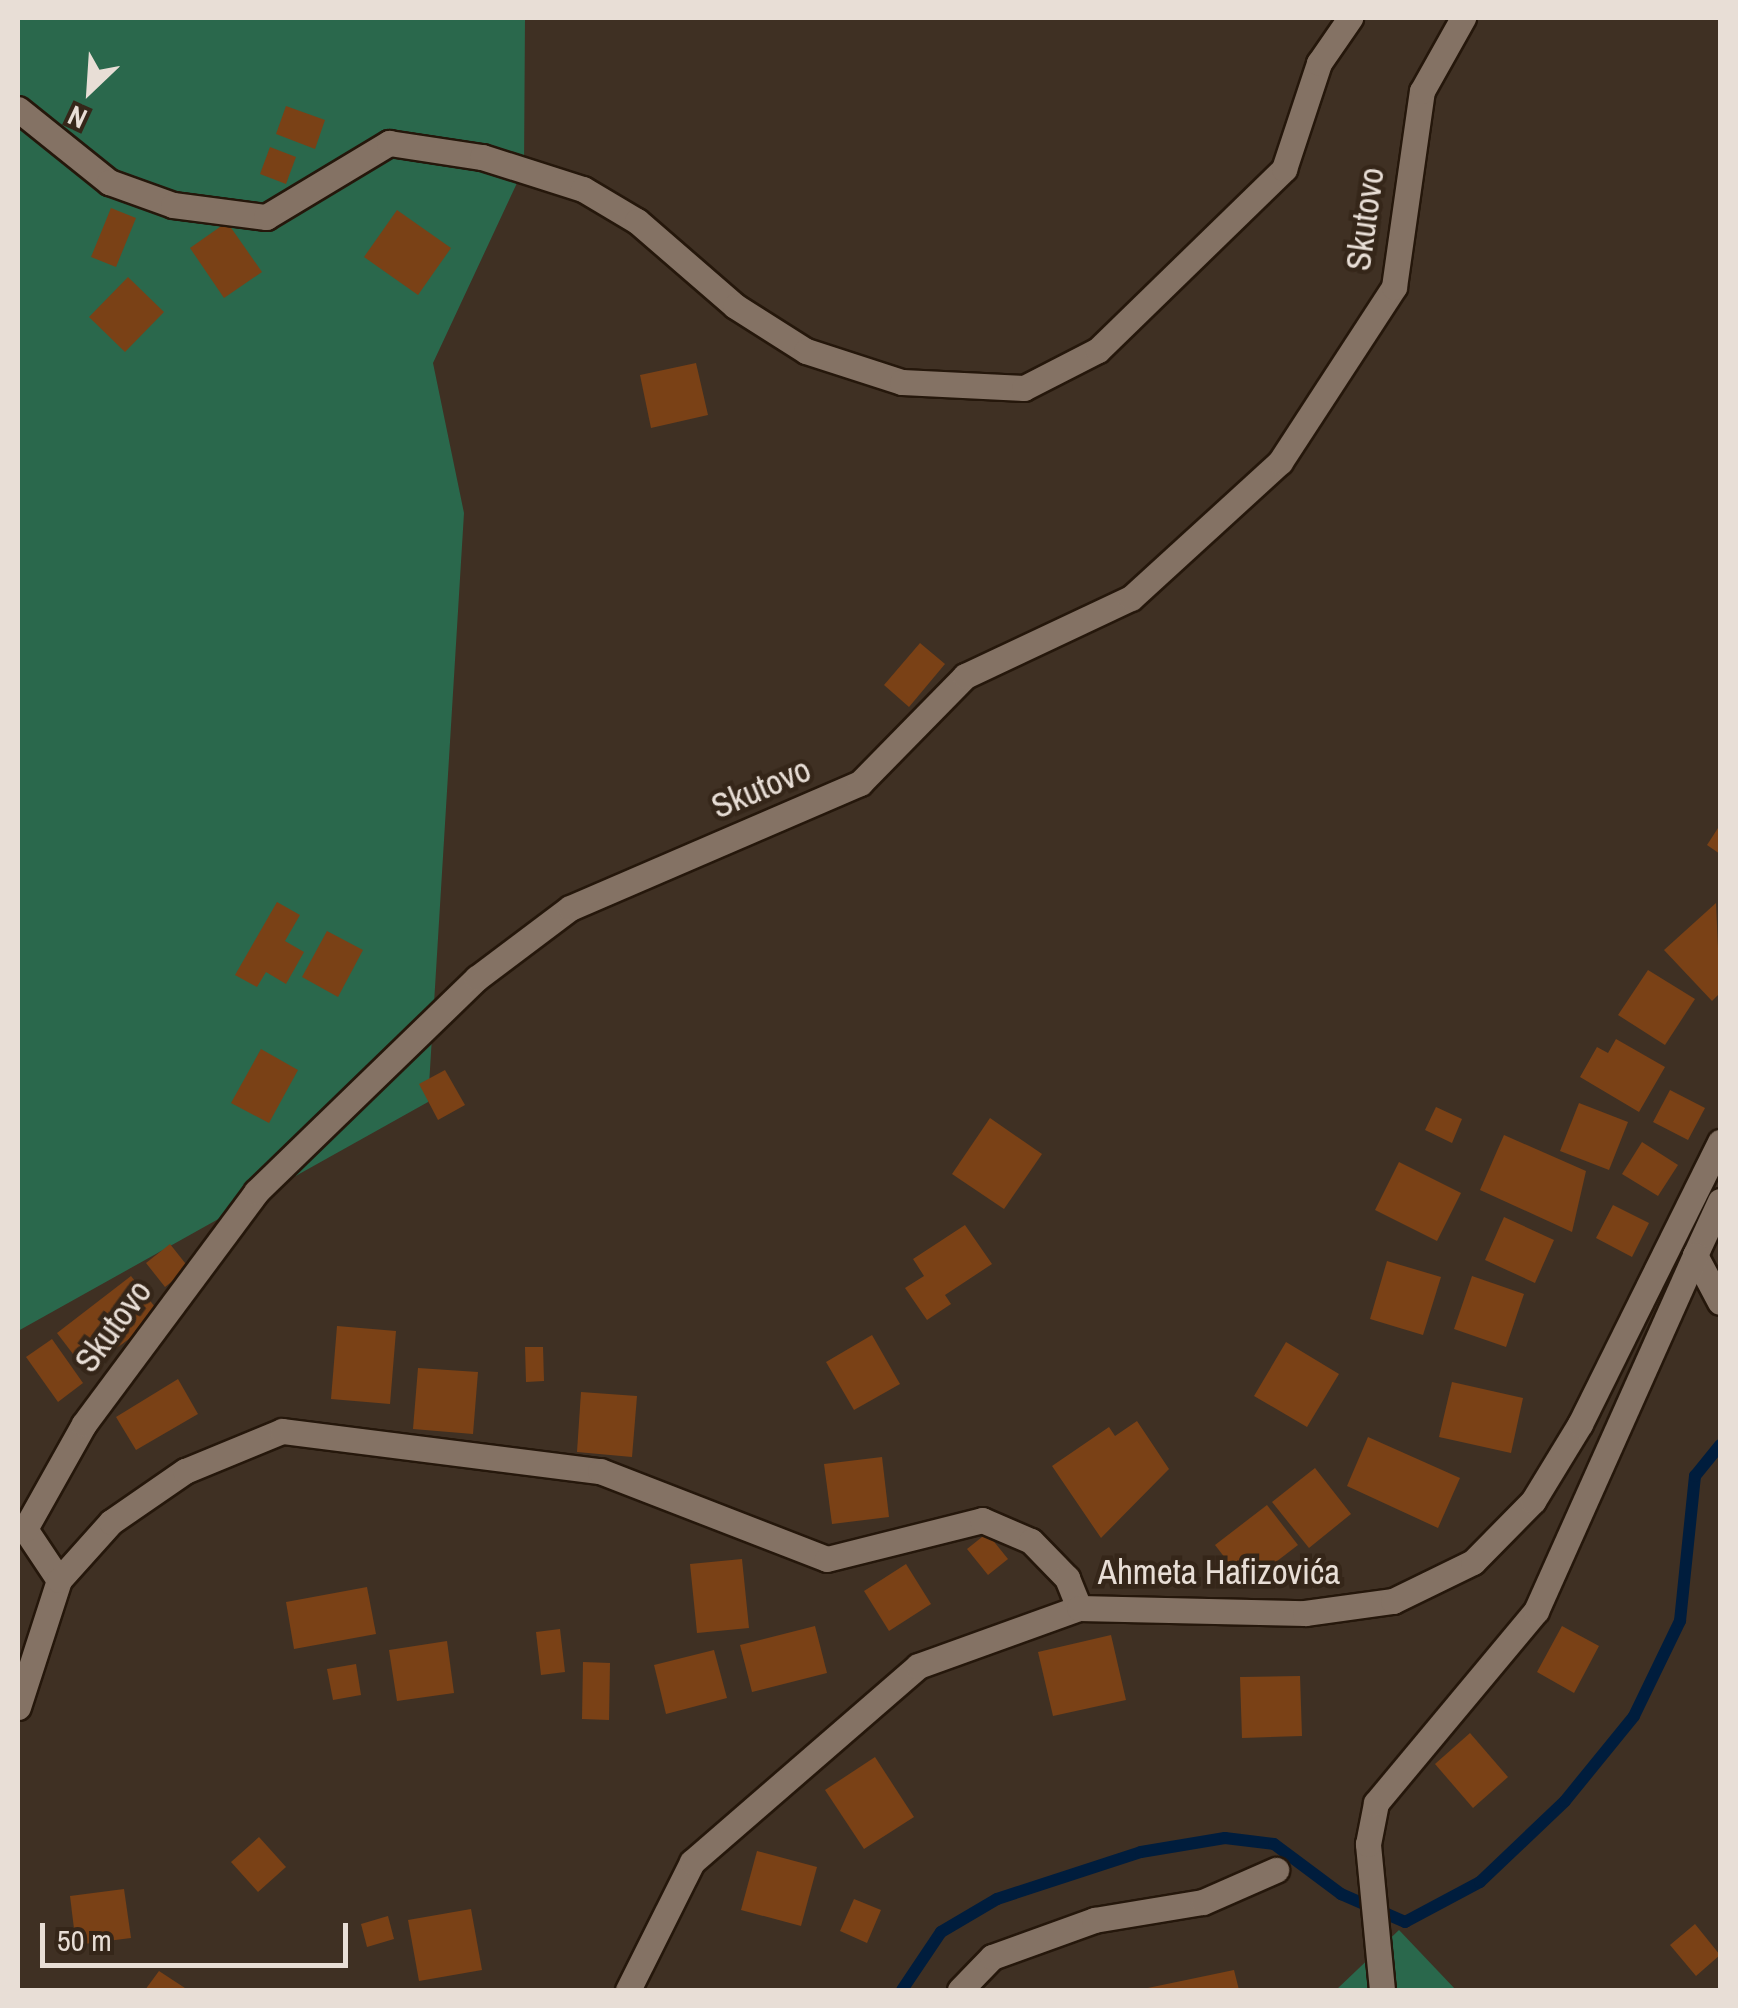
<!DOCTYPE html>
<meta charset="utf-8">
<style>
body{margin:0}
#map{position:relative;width:1738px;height:2008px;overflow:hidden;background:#3f3023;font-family:"Archivo Narrow",sans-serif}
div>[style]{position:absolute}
.green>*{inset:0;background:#2a684c}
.stream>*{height:12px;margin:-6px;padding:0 6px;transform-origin:6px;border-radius:6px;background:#001d3d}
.building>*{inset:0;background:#7a4116}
.roads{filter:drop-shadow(2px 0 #25170b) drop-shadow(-2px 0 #25170b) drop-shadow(0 2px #25170b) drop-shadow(0 -2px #25170b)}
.minor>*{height:25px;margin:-12.5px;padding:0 12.5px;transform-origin:12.5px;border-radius:12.5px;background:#847264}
span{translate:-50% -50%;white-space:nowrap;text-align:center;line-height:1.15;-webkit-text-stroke:9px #352619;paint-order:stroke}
.street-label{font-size:35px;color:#e8ded6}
.frame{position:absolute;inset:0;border:20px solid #e8ded6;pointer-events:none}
.north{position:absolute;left:40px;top:40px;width:100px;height:100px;-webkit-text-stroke:8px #352619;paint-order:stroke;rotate:205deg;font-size:28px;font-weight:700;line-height:40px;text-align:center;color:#e8ded6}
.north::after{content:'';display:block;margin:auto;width:35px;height:45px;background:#e8ded6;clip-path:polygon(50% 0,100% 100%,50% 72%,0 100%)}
.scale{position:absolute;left:40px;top:1923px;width:308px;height:45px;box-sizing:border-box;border:5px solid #e8ded6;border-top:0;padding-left:12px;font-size:30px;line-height:35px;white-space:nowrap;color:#e8ded6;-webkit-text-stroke:8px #352619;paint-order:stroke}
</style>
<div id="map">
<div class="green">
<div style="clip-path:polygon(18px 18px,525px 18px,524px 168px,433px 363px,464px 513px,428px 1102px,18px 1331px)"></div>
<div style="clip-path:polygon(1399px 1930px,1456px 1990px,1336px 1990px)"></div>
</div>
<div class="stream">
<div style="left:902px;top:1990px;width:70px;rotate:-56.1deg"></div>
<div style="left:941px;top:1932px;width:65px;rotate:-30.5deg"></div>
<div style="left:997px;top:1899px;width:151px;rotate:-18.1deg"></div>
<div style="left:1141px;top:1852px;width:85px;rotate:-9.5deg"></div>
<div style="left:1225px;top:1838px;width:49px;rotate:7deg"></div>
<div style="left:1274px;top:1844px;width:84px;rotate:36.7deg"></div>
<div style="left:1341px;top:1894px;width:70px;rotate:23.6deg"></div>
<div style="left:1405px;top:1922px;width:85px;rotate:-28.1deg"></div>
<div style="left:1480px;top:1882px;width:117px;rotate:-43.6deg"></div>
<div style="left:1565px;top:1801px;width:109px;rotate:-50.9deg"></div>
<div style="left:1634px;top:1716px;width:106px;rotate:-64.2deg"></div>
<div style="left:1680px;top:1621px;width:146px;rotate:-84.1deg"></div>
<div style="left:1695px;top:1476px;width:40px;rotate:-51deg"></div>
</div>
<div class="building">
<div style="clip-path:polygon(286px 106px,325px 120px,315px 149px,276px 134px)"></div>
<div style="clip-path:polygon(270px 147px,296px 157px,286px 184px,260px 174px)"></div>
<div style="clip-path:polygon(111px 208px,136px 218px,116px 267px,91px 257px)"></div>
<div style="clip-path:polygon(397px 210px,451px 248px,418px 295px,364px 257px)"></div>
<div style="clip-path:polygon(227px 222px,262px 272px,224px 298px,190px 248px)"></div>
<div style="clip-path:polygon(128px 277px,164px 312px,125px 352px,89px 317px)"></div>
<div style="clip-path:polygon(696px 363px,708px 415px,651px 428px,640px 375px)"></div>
<div style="clip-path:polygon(920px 643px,945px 664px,909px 707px,884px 685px)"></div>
<div style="clip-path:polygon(1720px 825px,1720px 854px,1707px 845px)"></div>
<div style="clip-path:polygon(277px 902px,300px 915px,285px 941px,304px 952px,286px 984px,266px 972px,257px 987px,235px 975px)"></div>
<div style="clip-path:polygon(1716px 903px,1720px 993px,1712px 1001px,1664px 950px)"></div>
<div style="clip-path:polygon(327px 931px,363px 950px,338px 997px,302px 977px)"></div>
<div style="clip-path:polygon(1648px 970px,1695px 999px,1665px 1045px,1618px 1015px)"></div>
<div style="clip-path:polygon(1616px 1039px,1665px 1067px,1639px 1112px,1580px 1077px,1597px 1047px,1608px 1053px)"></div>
<div style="clip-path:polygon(261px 1049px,298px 1070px,269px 1123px,231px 1103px)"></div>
<div style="clip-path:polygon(445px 1070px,465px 1105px,438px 1120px,419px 1084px)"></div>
<div style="clip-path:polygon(1670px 1090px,1705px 1108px,1688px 1140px,1653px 1122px)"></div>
<div style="clip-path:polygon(1579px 1103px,1628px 1122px,1609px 1170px,1560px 1151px)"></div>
<div style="clip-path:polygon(1436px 1107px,1462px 1119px,1452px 1143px,1425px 1130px)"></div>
<div style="clip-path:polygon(990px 1118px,1042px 1154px,1004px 1209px,952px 1174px)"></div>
<div style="clip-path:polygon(1504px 1135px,1586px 1171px,1572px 1232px,1480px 1190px)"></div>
<div style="clip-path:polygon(1642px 1142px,1678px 1165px,1658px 1196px,1622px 1174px)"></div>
<div style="clip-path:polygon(1399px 1162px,1461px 1193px,1437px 1241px,1375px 1210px)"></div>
<div style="clip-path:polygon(1613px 1205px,1649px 1223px,1632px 1257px,1596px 1238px)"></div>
<div style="clip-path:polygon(1504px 1217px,1554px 1240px,1535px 1283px,1485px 1260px)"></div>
<div style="clip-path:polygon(965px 1225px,992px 1264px,945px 1295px,951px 1304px,927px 1320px,905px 1288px,924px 1276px,913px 1259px)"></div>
<div style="clip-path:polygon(170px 1244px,189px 1268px,165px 1287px,146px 1263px)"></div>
<div style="clip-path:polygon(1387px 1261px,1441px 1277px,1423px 1335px,1370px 1319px)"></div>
<div style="clip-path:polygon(131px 1276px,161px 1315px,86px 1371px,57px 1333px)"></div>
<div style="clip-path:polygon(1472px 1276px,1524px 1294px,1506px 1347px,1454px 1329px)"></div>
<div style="clip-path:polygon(337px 1326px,396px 1331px,390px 1404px,331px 1399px)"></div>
<div style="clip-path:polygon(872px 1335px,900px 1384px,854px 1410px,826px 1362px)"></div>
<div style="clip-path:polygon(52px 1339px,83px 1383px,58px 1402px,26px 1357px)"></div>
<div style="clip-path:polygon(1286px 1342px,1339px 1374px,1307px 1427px,1254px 1396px)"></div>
<div style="clip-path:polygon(525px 1347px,543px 1347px,544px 1381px,526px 1382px)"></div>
<div style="clip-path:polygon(418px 1368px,478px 1372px,473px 1434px,413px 1429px)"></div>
<div style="clip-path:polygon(178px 1379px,198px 1414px,136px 1450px,116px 1417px)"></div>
<div style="clip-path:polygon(1452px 1382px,1523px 1398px,1511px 1453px,1439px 1437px)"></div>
<div style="clip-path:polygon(581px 1392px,637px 1396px,632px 1457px,577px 1452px)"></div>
<div style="clip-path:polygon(1137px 1421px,1169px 1469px,1101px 1538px,1052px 1466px,1109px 1427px,1115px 1436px)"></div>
<div style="clip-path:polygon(1368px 1437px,1460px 1478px,1438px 1528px,1347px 1486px)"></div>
<div style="clip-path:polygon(882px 1457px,889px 1517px,832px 1524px,824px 1464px)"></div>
<div style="clip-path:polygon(1315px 1468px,1351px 1514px,1309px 1548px,1272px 1502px)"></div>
<div style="clip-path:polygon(1267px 1505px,1298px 1545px,1246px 1585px,1215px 1545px)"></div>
<div style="clip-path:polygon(987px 1533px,1008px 1559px,988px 1575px,967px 1549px)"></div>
<div style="clip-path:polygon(742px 1559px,749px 1628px,697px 1633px,690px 1564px)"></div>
<div style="clip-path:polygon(906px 1564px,931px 1604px,889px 1631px,864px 1591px)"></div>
<div style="clip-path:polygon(367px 1587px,376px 1634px,294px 1649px,286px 1602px)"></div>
<div style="clip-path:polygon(815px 1626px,827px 1673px,752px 1692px,740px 1645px)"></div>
<div style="clip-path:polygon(1562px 1626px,1599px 1646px,1574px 1693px,1537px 1672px)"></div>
<div style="clip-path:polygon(560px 1629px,565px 1672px,541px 1675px,536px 1632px)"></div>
<div style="clip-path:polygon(1111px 1635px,1126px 1700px,1053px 1716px,1038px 1652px)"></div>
<div style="clip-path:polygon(447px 1641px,454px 1693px,397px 1701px,389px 1650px)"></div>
<div style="clip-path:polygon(714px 1650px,727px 1698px,666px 1714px,654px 1665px)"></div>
<div style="clip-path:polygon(583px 1662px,610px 1663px,609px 1720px,582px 1719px)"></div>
<div style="clip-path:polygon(356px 1664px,361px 1695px,333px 1700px,327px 1669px)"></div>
<div style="clip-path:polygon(1300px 1676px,1302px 1736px,1242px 1738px,1240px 1677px)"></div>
<div style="clip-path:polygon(1470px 1733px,1508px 1777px,1473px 1808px,1435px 1764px)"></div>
<div style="clip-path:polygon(875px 1757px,914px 1817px,864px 1849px,825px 1790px)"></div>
<div style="clip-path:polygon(259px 1837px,286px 1867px,258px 1892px,231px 1862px)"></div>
<div style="clip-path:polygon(757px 1851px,817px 1867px,801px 1926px,741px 1910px)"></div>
<div style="clip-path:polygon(124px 1889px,131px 1938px,76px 1945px,70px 1896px)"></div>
<div style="clip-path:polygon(854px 1899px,881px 1910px,867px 1943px,840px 1931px)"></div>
<div style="clip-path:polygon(471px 1909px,482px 1970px,419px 1981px,408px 1920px)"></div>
<div style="clip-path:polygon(388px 1916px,394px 1939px,367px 1947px,361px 1924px)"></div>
<div style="clip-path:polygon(1695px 1924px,1720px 1955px,1696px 1976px,1670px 1945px)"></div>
<div style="clip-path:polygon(1234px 1970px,1239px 1990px,1144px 1990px,1143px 1989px)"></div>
<div style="clip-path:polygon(159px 1971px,188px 1990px,145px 1990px)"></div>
</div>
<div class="roads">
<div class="minor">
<div style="left:18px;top:109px;width:117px;rotate:38.7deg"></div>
<div style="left:109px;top:182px;width:68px;rotate:19.8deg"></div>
<div style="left:173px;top:205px;width:94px;rotate:7.4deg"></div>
<div style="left:266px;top:217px;width:144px;rotate:-31deg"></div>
<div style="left:389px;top:143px;width:94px;rotate:8.6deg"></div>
<div style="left:482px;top:157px;width:106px;rotate:17.6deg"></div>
<div style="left:583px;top:189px;width:63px;rotate:30.7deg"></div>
<div style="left:637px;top:221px;width:130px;rotate:40.9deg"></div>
<div style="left:735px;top:306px;width:84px;rotate:32.4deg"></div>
<div style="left:806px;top:351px;width:101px;rotate:17.9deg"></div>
<div style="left:902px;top:382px;width:122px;rotate:2.8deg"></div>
<div style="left:1024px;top:388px;width:83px;rotate:-27.2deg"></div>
<div style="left:1098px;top:350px;width:260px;rotate:-44.2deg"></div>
<div style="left:1284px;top:169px;width:112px;rotate:-71.7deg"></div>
<div style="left:1319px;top:63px;width:55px;rotate:-55.4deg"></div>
<div style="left:1720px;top:1201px;width:60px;rotate:114.8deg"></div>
<div style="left:1695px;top:1255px;width:53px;rotate:62deg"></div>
<div style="left:59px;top:1580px;width:61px;rotate:-123.7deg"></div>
<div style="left:25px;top:1529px;width:120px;rotate:-60.7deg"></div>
<div style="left:84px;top:1424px;width:289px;rotate:-53.4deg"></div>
<div style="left:256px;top:1192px;width:308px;rotate:-44.1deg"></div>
<div style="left:477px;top:978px;width:116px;rotate:-37deg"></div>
<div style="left:570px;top:908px;width:316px;rotate:-23.3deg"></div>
<div style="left:860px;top:783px;width:150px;rotate:-45.5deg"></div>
<div style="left:965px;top:676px;width:183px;rotate:-25.2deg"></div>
<div style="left:1131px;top:598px;width:202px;rotate:-42.4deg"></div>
<div style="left:1280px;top:462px;width:209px;rotate:-56.9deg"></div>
<div style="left:1394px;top:287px;width:198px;rotate:-81.9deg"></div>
<div style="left:1422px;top:91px;width:84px;rotate:-60.7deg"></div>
<div style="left:18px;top:1707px;width:133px;rotate:-72.1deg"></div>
<div style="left:59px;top:1580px;width:78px;rotate:-48.1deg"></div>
<div style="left:111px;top:1522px;width:90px;rotate:-34.6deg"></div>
<div style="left:185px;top:1471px;width:105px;rotate:-22.4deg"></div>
<div style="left:282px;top:1431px;width:321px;rotate:7.2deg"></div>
<div style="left:600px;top:1471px;width:243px;rotate:21.2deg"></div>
<div style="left:827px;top:1559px;width:160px;rotate:-14.1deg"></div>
<div style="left:982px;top:1520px;width:53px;rotate:23.2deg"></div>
<div style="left:1031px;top:1541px;width:52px;rotate:45.8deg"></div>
<div style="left:1067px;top:1578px;width:32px;rotate:68deg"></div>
<div style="left:628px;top:1990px;width:143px;rotate:-63.4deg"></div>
<div style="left:692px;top:1862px;width:299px;rotate:-40.9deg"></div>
<div style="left:918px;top:1666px;width:171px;rotate:-19.8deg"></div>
<div style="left:1079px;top:1608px;width:226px;rotate:1.3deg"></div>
<div style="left:1305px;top:1613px;width:89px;rotate:-7.8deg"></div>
<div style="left:1393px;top:1601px;width:89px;rotate:-26deg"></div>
<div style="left:1473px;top:1562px;width:86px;rotate:-45.5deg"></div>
<div style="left:1533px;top:1501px;width:90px;rotate:-58.6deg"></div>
<div style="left:1580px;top:1424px;width:315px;rotate:-63.6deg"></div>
<div style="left:960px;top:1990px;width:46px;rotate:-45.9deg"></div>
<div style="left:992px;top:1957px;width:109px;rotate:-19.9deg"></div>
<div style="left:1094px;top:1920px;width:110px;rotate:-9.4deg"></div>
<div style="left:1203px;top:1902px;width:80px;rotate:-23.7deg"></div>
<div style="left:1382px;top:1990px;width:147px;rotate:-95.5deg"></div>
<div style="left:1368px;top:1844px;width:42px;rotate:-79deg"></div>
<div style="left:1376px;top:1803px;width:250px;rotate:-50.2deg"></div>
<div style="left:1536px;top:1611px;width:390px;rotate:-65.9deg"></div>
</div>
</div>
<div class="street-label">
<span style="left:1365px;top:219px;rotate:-82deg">Skutovo</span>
<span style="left:761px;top:788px;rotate:-23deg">Skutovo</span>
<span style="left:113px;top:1326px;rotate:-54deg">Skutovo</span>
<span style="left:1219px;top:1572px">Ahmeta Hafizovića</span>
</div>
<div class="frame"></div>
<div class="north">N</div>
<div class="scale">50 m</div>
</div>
